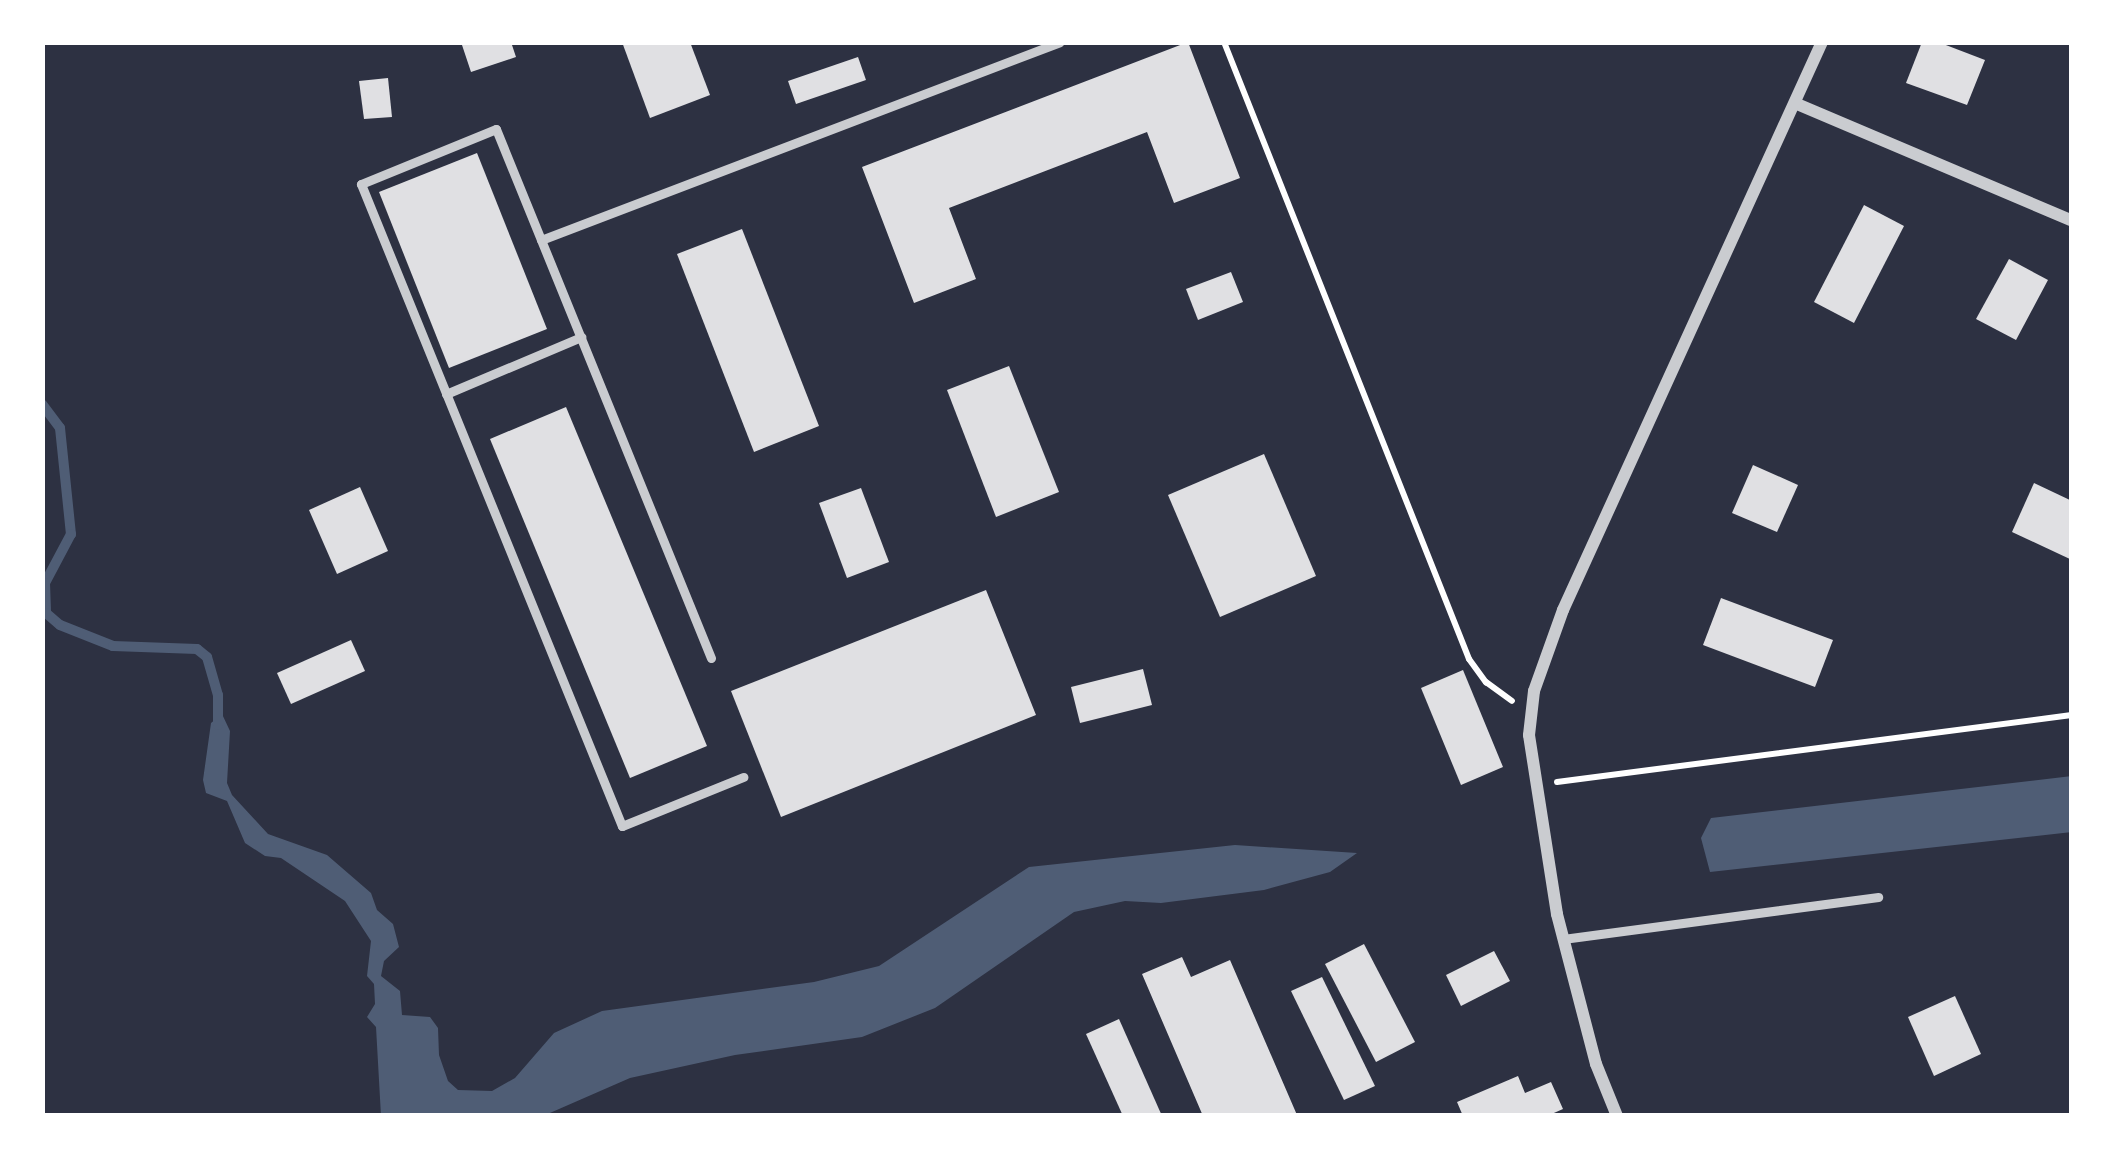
<!DOCTYPE html>
<style>
body{margin:0}
#map{position:relative;width:2114px;height:1158px;overflow:hidden;background:#2d3142;font-family:Spectral,serif}
div>[style]{position:absolute}
.water>*{inset:0;background:#4f5d75}
.stream>*{height:10px;margin:-5px;padding:0 5px;transform-origin:5px;border-radius:5px;background:#4f5d75}
.building>*{inset:0;background:#e0e0e3}
.path>*{height:6px;margin:-3px;padding:0 3px;transform-origin:3px;border-radius:3px;background:#fff}
.service>*{height:9px;margin:-4.5px;padding:0 4.5px;transform-origin:4.5px;border-radius:4.5px;background:#caccd0}
.minor>*{height:12px;margin:-6px;padding:0 6px;transform-origin:6px;border-radius:6px;background:#caccd0}
span{translate:-50% -50%;white-space:nowrap;text-align:center;line-height:1.15;-webkit-text-stroke:12px #fff;paint-order:stroke}
.frame{position:absolute;inset:0;border:45px solid #fff;pointer-events:none}
</style>
<div id="map">
<div class="water">
<div style="clip-path:polygon(222px 714px,230px 731px,227px 783px,232px 795px,268px 834px,327px 855px,371px 893px,377px 910px,393px 924px,399px 947px,384px 961px,381px 976px,400px 991px,402px 1015px,430px 1017px,438px 1028px,439px 1055px,448px 1081px,458px 1090px,492px 1091px,515px 1078px,554px 1033px,602px 1011px,814px 982px,879px 966px,1029px 867px,1235px 845px,1357px 853px,1330px 872px,1264px 890px,1161px 903px,1125px 901px,1074px 912px,935px 1008px,862px 1037px,735px 1055px,630px 1078px,543px 1116px,381px 1116px,376px 1027px,367px 1017px,375px 1004px,374px 984px,367px 976px,371px 941px,345px 901px,281px 858px,265px 856px,245px 843px,227px 801px,206px 793px,203px 780px,211px 723px)"></div>
<div style="clip-path:polygon(2072px 776px,2072px 832px,1710px 872px,1701px 838px,1711px 818px)"></div>
</div>
<div class="stream">
<div style="left:42px;top:404px;width:30px;rotate:53deg"></div>
<div style="left:60px;top:428px;width:107px;rotate:84.1deg"></div>
<div style="left:71px;top:534px;width:55px;rotate:118deg"></div>
<div style="left:45px;top:583px;width:30px;rotate:88deg"></div>
<div style="left:46px;top:613px;width:18px;rotate:41deg"></div>
<div style="left:60px;top:625px;width:57px;rotate:21.6deg"></div>
<div style="left:113px;top:646px;width:84px;rotate:2deg"></div>
<div style="left:197px;top:649px;width:13px;rotate:39deg"></div>
<div style="left:207px;top:657px;width:40px;rotate:74deg"></div>
<div style="left:218px;top:695px;width:30px;rotate:90deg"></div>
</div>
<div class="building">
<div style="clip-path:polygon(461px 42px,511px 42px,516px 57px,471px 72px)"></div>
<div style="clip-path:polygon(622px 42px,690px 42px,710px 95px,650px 118px)"></div>
<div style="clip-path:polygon(1188px 42px,1240px 178px,1174px 203px,1147px 132px,949px 208px,976px 279px,914px 303px,862px 167px)"></div>
<div style="clip-path:polygon(1922px 42px,1938px 42px,1985px 60px,1967px 105px,1906px 83px)"></div>
<div style="clip-path:polygon(858px 57px,866px 80px,796px 104px,788px 81px)"></div>
<div style="clip-path:polygon(388px 78px,392px 117px,364px 119px,359px 81px)"></div>
<div style="clip-path:polygon(477px 153px,547px 329px,449px 368px,379px 192px)"></div>
<div style="clip-path:polygon(1864px 205px,1904px 226px,1854px 323px,1814px 302px)"></div>
<div style="clip-path:polygon(742px 229px,819px 426px,754px 452px,677px 254px)"></div>
<div style="clip-path:polygon(2009px 259px,2048px 280px,2016px 340px,1976px 319px)"></div>
<div style="clip-path:polygon(1231px 272px,1243px 302px,1198px 320px,1186px 289px)"></div>
<div style="clip-path:polygon(1009px 366px,1059px 492px,996px 517px,947px 390px)"></div>
<div style="clip-path:polygon(566px 407px,707px 746px,630px 778px,490px 439px)"></div>
<div style="clip-path:polygon(1264px 454px,1316px 576px,1220px 617px,1168px 495px)"></div>
<div style="clip-path:polygon(1753px 465px,1798px 485px,1777px 532px,1732px 513px)"></div>
<div style="clip-path:polygon(2034px 483px,2072px 501px,2072px 560px,2012px 532px)"></div>
<div style="clip-path:polygon(360px 487px,388px 551px,337px 574px,309px 510px)"></div>
<div style="clip-path:polygon(861px 488px,889px 562px,847px 578px,819px 503px)"></div>
<div style="clip-path:polygon(986px 590px,1036px 715px,781px 817px,731px 691px)"></div>
<div style="clip-path:polygon(1721px 598px,1833px 640px,1815px 687px,1703px 645px)"></div>
<div style="clip-path:polygon(351px 640px,365px 671px,291px 704px,277px 673px)"></div>
<div style="clip-path:polygon(1143px 669px,1152px 705px,1080px 723px,1071px 687px)"></div>
<div style="clip-path:polygon(1463px 670px,1503px 767px,1461px 785px,1421px 688px)"></div>
<div style="clip-path:polygon(1364px 944px,1415px 1042px,1376px 1062px,1325px 964px)"></div>
<div style="clip-path:polygon(1494px 951px,1510px 981px,1461px 1006px,1446px 975px)"></div>
<div style="clip-path:polygon(1182px 957px,1191px 977px,1230px 960px,1297px 1115px,1203px 1116px,1142px 974px)"></div>
<div style="clip-path:polygon(1322px 977px,1375px 1086px,1344px 1100px,1291px 991px)"></div>
<div style="clip-path:polygon(1955px 996px,1981px 1054px,1934px 1076px,1908px 1017px)"></div>
<div style="clip-path:polygon(1119px 1019px,1162px 1116px,1123px 1116px,1086px 1034px)"></div>
<div style="clip-path:polygon(1518px 1076px,1525px 1093px,1551px 1082px,1563px 1109px,1547px 1116px,1463px 1116px,1457px 1102px)"></div>
</div>
<div class="path">
<div style="left:1224px;top:42px;width:664px;rotate:68.34deg"></div>
<div style="left:1469px;top:659px;width:29px;rotate:54deg"></div>
<div style="left:1486px;top:682px;width:32px;rotate:36deg"></div>
<div style="left:1557px;top:782px;width:519px;rotate:-7.41deg"></div>
</div>
<div class="service">
<div style="left:541px;top:240px;width:555px;rotate:-20.88deg"></div>
<div style="left:446px;top:394px;width:147px;rotate:-22.9deg"></div>
<div style="left:711px;top:658px;width:571px;rotate:-112.12deg"></div>
<div style="left:496px;top:129px;width:146px;rotate:157.8deg"></div>
<div style="left:361px;top:184px;width:693px;rotate:67.88deg"></div>
<div style="left:622px;top:826px;width:131px;rotate:-22deg"></div>
<div style="left:1563px;top:939px;width:318px;rotate:-7.6deg"></div>
</div>
<div class="minor">
<div style="left:1797px;top:104px;width:299px;rotate:23deg"></div>
<div style="left:1617px;top:1116px;width:56px;rotate:-112deg"></div>
<div style="left:1596px;top:1064px;width:155px;rotate:-104.6deg"></div>
<div style="left:1557px;top:914px;width:181px;rotate:-98.9deg"></div>
<div style="left:1529px;top:735px;width:44px;rotate:-83.5deg"></div>
<div style="left:1534px;top:691px;width:86px;rotate:-70.3deg"></div>
<div style="left:1563px;top:610px;width:624px;rotate:-65.49deg"></div>
</div>
<div class="frame"></div>
</div>
